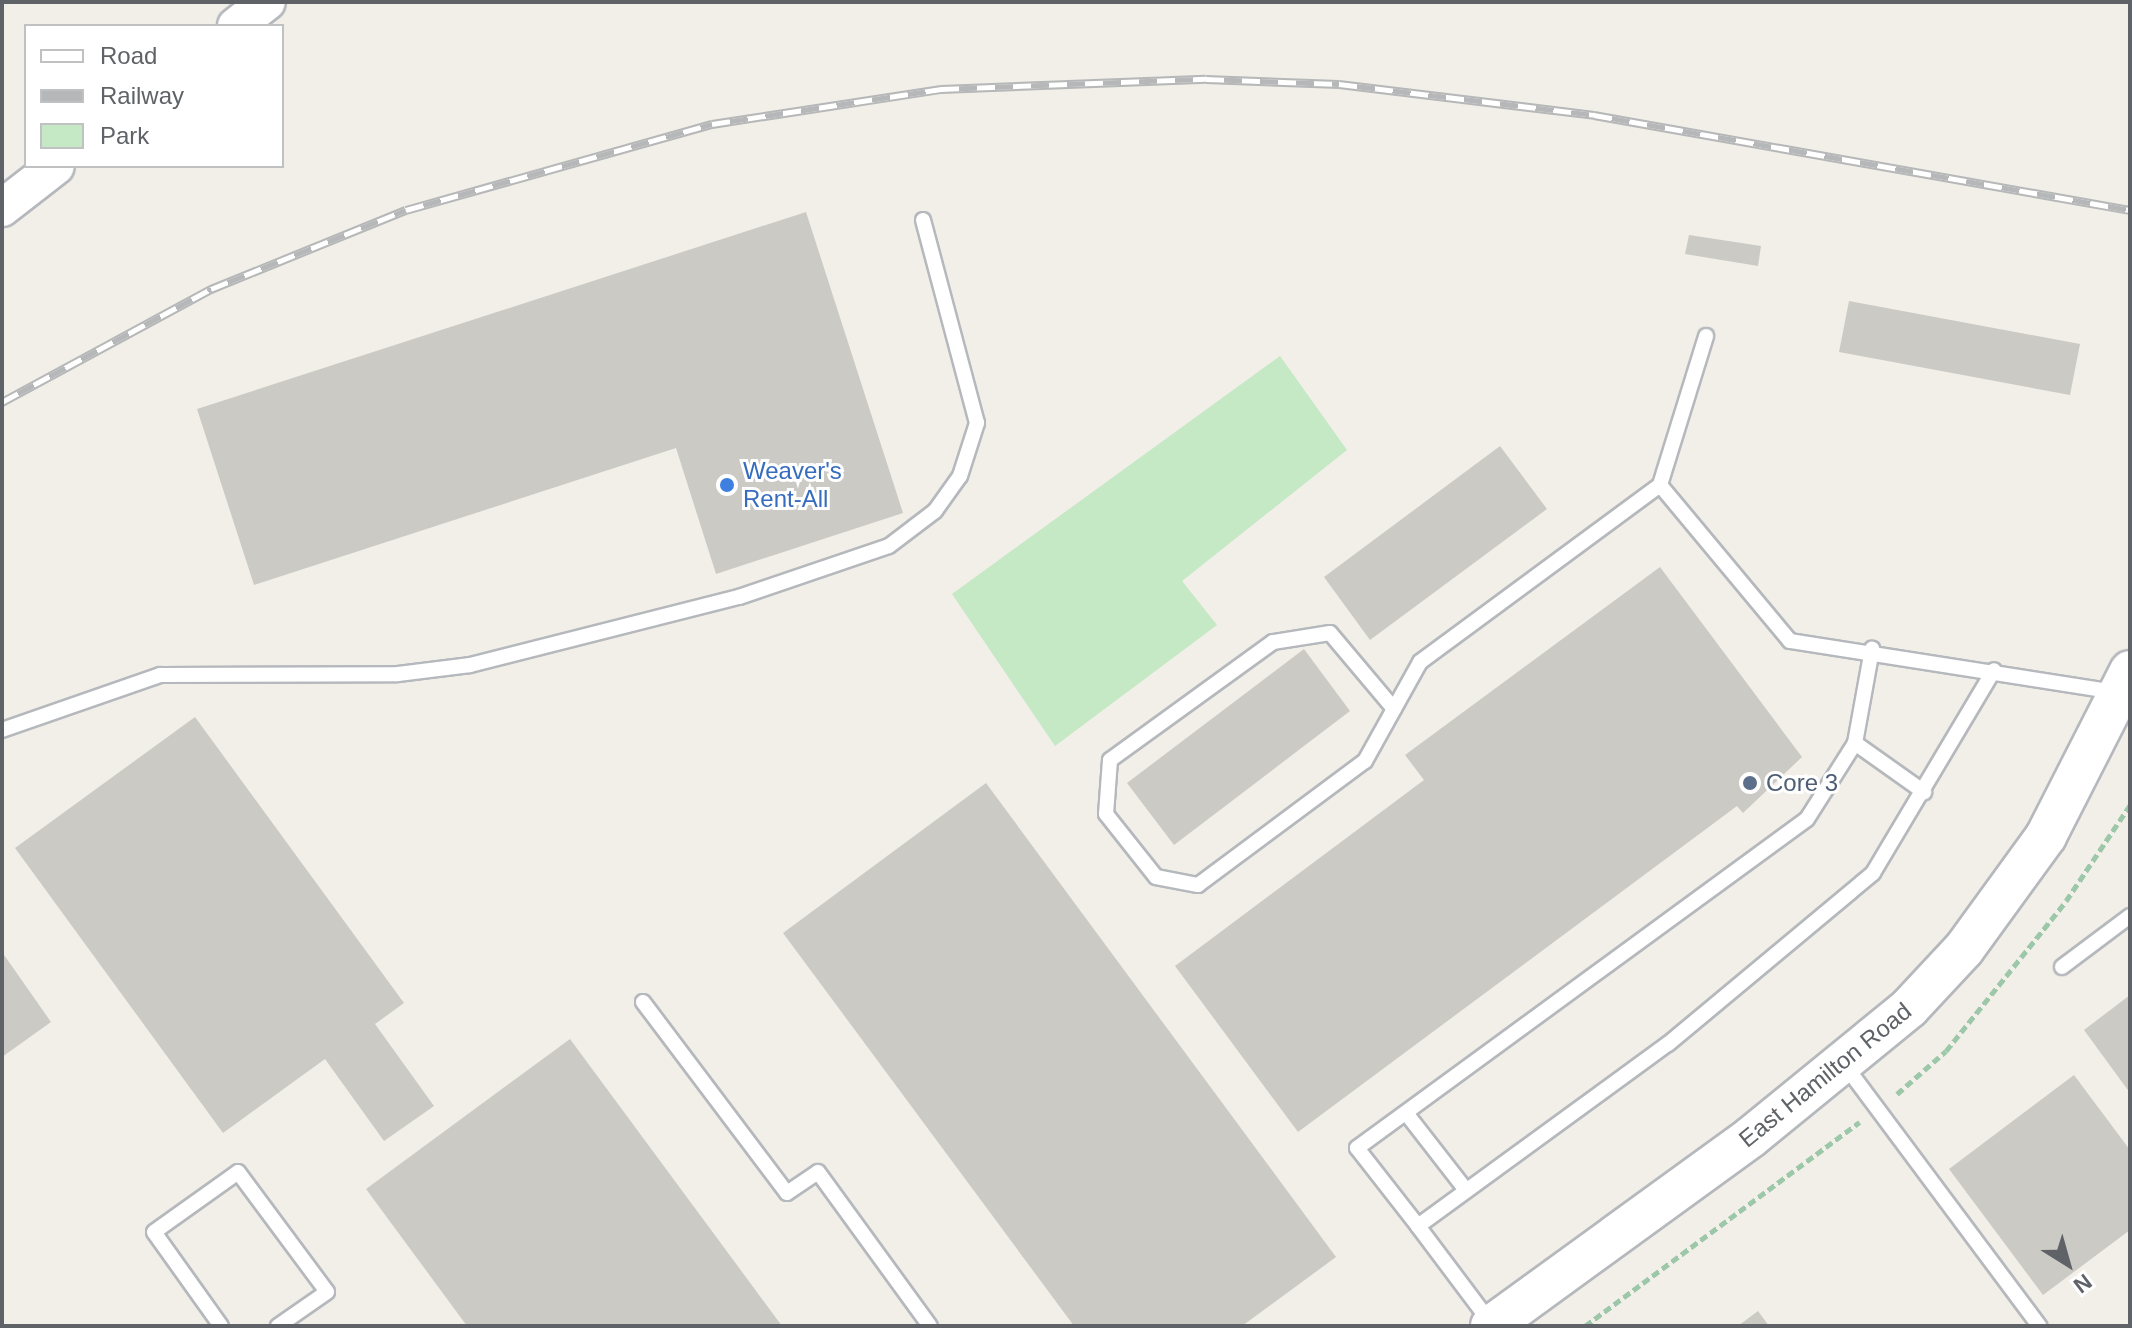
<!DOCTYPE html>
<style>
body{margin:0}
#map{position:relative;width:2132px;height:1328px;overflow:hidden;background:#f1efe8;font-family:Helvetica,sans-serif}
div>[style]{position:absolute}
.green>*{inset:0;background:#c5e8c5}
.building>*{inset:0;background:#cccac5}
.path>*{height:5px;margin-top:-2.5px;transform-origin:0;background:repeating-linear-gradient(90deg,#9cc7a9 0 8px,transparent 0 12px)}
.roads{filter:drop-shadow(2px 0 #b5b8bc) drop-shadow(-2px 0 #b5b8bc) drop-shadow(0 2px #b5b8bc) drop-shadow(0 -2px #b5b8bc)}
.service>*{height:14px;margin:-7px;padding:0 7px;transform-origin:7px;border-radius:7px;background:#fff}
.tertiary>*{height:36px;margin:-18px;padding:0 18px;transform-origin:18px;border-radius:18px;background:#fff}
.secondary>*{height:40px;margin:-20px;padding:0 20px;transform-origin:20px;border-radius:20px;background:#fff}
.rail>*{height:9px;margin-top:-4.5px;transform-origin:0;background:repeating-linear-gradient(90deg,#fff 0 18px,#b6b7b8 0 36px);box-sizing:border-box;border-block:2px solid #b6b7b8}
.dots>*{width:22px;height:22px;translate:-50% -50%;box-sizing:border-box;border:4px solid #fff;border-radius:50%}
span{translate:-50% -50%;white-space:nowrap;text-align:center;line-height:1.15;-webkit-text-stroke:6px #fff;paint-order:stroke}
.shop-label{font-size:24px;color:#366cbe}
.left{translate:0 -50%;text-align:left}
.service-label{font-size:24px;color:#4e5e75}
.street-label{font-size:24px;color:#5f6368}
.frame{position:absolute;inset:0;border:4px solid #5f6368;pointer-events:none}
.legend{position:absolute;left:24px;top:24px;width:260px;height:144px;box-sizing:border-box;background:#fff;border:2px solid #bfc1c3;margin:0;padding:10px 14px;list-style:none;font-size:24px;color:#5f6368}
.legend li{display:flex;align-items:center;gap:16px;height:40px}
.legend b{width:40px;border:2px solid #bfc1c3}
.north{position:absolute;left:2028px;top:1224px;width:80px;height:80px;-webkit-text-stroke:6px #fff;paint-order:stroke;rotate:143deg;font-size:22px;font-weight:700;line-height:32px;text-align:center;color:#5f6368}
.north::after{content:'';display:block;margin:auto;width:28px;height:36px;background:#5f6368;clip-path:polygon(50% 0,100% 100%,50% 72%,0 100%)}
</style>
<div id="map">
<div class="green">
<div style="clip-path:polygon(1280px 356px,1347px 450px,1182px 581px,1217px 625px,1055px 746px,952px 594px)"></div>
</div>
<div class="building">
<div style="clip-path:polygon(806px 212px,903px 513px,716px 574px,676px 448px,254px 585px,197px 409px)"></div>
<div style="clip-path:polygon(1689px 235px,1761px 246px,1758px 266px,1685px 254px)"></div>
<div style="clip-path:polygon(1849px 301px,2080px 344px,2070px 395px,1839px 352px)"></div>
<div style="clip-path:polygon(1500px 446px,1547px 509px,1370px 640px,1324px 577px)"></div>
<div style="clip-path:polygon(1660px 567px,1802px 757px,1743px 813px,1737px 806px,1298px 1132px,1175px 966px,1424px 780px,1405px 755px)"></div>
<div style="clip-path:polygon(1304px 649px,1350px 711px,1174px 845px,1127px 783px)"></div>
<div style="clip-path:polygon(195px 717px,404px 1003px,375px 1024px,434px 1106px,384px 1141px,325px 1059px,223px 1133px,15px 848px)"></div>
<div style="clip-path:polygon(986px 783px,1336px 1257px,1242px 1326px,1074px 1326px,783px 933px)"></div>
<div style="clip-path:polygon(2px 952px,51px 1022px,2px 1057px)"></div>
<div style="clip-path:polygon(2130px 995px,2130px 1093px,2084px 1030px)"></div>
<div style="clip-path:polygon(570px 1039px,782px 1326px,467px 1326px,366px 1189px)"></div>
<div style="clip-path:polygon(2074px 1075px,2130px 1150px,2130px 1230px,2043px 1295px,1949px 1169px)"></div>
<div style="clip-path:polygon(1758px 1311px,1769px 1326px,1738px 1326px)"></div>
</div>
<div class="path">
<div style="left:1897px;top:1094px;width:65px;rotate:-41.3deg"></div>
<div style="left:1946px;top:1051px;width:192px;rotate:-51.3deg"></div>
<div style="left:2066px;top:901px;width:115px;rotate:-56.3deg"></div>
<div style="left:1585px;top:1326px;width:342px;rotate:-36.6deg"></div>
</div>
<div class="roads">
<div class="service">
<div style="left:1660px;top:485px;width:156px;rotate:-72.8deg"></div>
<div style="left:1394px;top:709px;width:99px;rotate:-130.1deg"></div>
<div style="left:1330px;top:633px;width:58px;rotate:171deg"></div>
<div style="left:1273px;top:642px;width:201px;rotate:144.1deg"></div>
<div style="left:1110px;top:760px;width:54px;rotate:94.2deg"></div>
<div style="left:1106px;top:814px;width:80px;rotate:51.6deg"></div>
<div style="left:1156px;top:877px;width:43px;rotate:10.8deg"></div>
<div style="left:1198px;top:885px;width:208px;rotate:-36.6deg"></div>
<div style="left:1365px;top:761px;width:113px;rotate:-60.9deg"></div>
<div style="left:1420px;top:662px;width:298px;rotate:-36.4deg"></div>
<div style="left:1660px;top:485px;width:203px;rotate:50.2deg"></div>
<div style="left:1790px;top:641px;width:328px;rotate:8.9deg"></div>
<div style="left:2px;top:730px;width:167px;rotate:-19.2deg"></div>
<div style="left:160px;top:675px;width:238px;rotate:-0.2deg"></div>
<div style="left:398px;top:674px;width:73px;rotate:-7.1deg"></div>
<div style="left:470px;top:665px;width:277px;rotate:-14.2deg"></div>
<div style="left:739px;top:597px;width:158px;rotate:-18.8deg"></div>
<div style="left:889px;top:546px;width:58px;rotate:-37.3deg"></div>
<div style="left:935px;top:511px;width:43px;rotate:-54.5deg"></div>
<div style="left:960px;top:476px;width:56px;rotate:-72.2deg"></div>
<div style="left:977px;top:423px;width:210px;rotate:-104.9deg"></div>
<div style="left:1855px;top:743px;width:85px;rotate:35.4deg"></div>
<div style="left:2062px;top:967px;width:85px;rotate:-36.9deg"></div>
<div style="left:643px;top:1002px;width:239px;rotate:53deg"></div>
<div style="left:787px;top:1193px;width:37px;rotate:-34deg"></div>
<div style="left:818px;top:1172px;width:190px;rotate:54deg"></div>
<div style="left:1844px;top:1064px;width:327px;rotate:53.3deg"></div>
<div style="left:1406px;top:1113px;width:98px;rotate:52.1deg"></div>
<div style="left:1418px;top:1226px;width:99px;rotate:-128deg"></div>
<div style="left:1357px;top:1148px;width:557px;rotate:-36.17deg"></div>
<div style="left:1807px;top:819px;width:90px;rotate:-57.7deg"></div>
<div style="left:1855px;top:743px;width:96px;rotate:-79.7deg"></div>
<div style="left:1490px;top:1322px;width:120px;rotate:-126.9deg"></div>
<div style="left:1418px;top:1226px;width:309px;rotate:-36.1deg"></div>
<div style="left:1668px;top:1044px;width:267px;rotate:-39.8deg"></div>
<div style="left:1873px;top:873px;width:236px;rotate:-59.2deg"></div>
<div style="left:221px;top:1326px;width:115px;rotate:-125.5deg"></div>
<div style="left:154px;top:1232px;width:103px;rotate:-35.5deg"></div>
<div style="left:238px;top:1172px;width:149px;rotate:53.4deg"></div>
<div style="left:327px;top:1292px;width:60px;rotate:145.2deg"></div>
</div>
<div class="tertiary">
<div style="left:236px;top:26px;width:39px;rotate:-38deg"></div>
<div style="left:2px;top:208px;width:68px;rotate:-37.9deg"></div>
</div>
<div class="secondary">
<div style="left:1491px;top:1326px;width:321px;rotate:-36deg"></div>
<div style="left:1751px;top:1137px;width:204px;rotate:-39.2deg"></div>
<div style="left:1909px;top:1008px;width:81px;rotate:-47deg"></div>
<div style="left:1964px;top:949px;width:140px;rotate:-54deg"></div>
<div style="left:2046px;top:836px;width:185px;rotate:-63deg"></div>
</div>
</div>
<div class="rail">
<div style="left:2px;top:402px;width:238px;rotate:-28.4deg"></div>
<div style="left:211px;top:289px;width:210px;rotate:-22.1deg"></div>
<div style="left:406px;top:210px;width:318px;rotate:-15.7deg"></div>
<div style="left:712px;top:124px;width:232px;rotate:-8.7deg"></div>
<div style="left:941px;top:89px;width:265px;rotate:-2.2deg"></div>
<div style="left:1206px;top:79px;width:133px;rotate:2.2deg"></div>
<div style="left:1339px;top:84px;width:257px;rotate:6.9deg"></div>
<div style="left:1594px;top:115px;width:544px;rotate:10.05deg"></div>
</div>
<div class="dots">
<div style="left:727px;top:485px;background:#3f7fe0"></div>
<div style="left:1750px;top:783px;background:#5c6f8a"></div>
</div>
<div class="shop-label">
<span class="left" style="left:743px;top:485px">Weaver's<br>Rent-All</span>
</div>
<div class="service-label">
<span class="left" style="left:1766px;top:783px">Core 3</span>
</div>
<div class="street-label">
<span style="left:1825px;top:1075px;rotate:-39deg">East Hamilton Road</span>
</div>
<div class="frame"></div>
<ul class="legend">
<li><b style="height:10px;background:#fff"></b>Road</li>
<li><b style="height:10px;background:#b6b7b8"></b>Railway</li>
<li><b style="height:22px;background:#c5e8c5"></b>Park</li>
</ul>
<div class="north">N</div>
</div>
